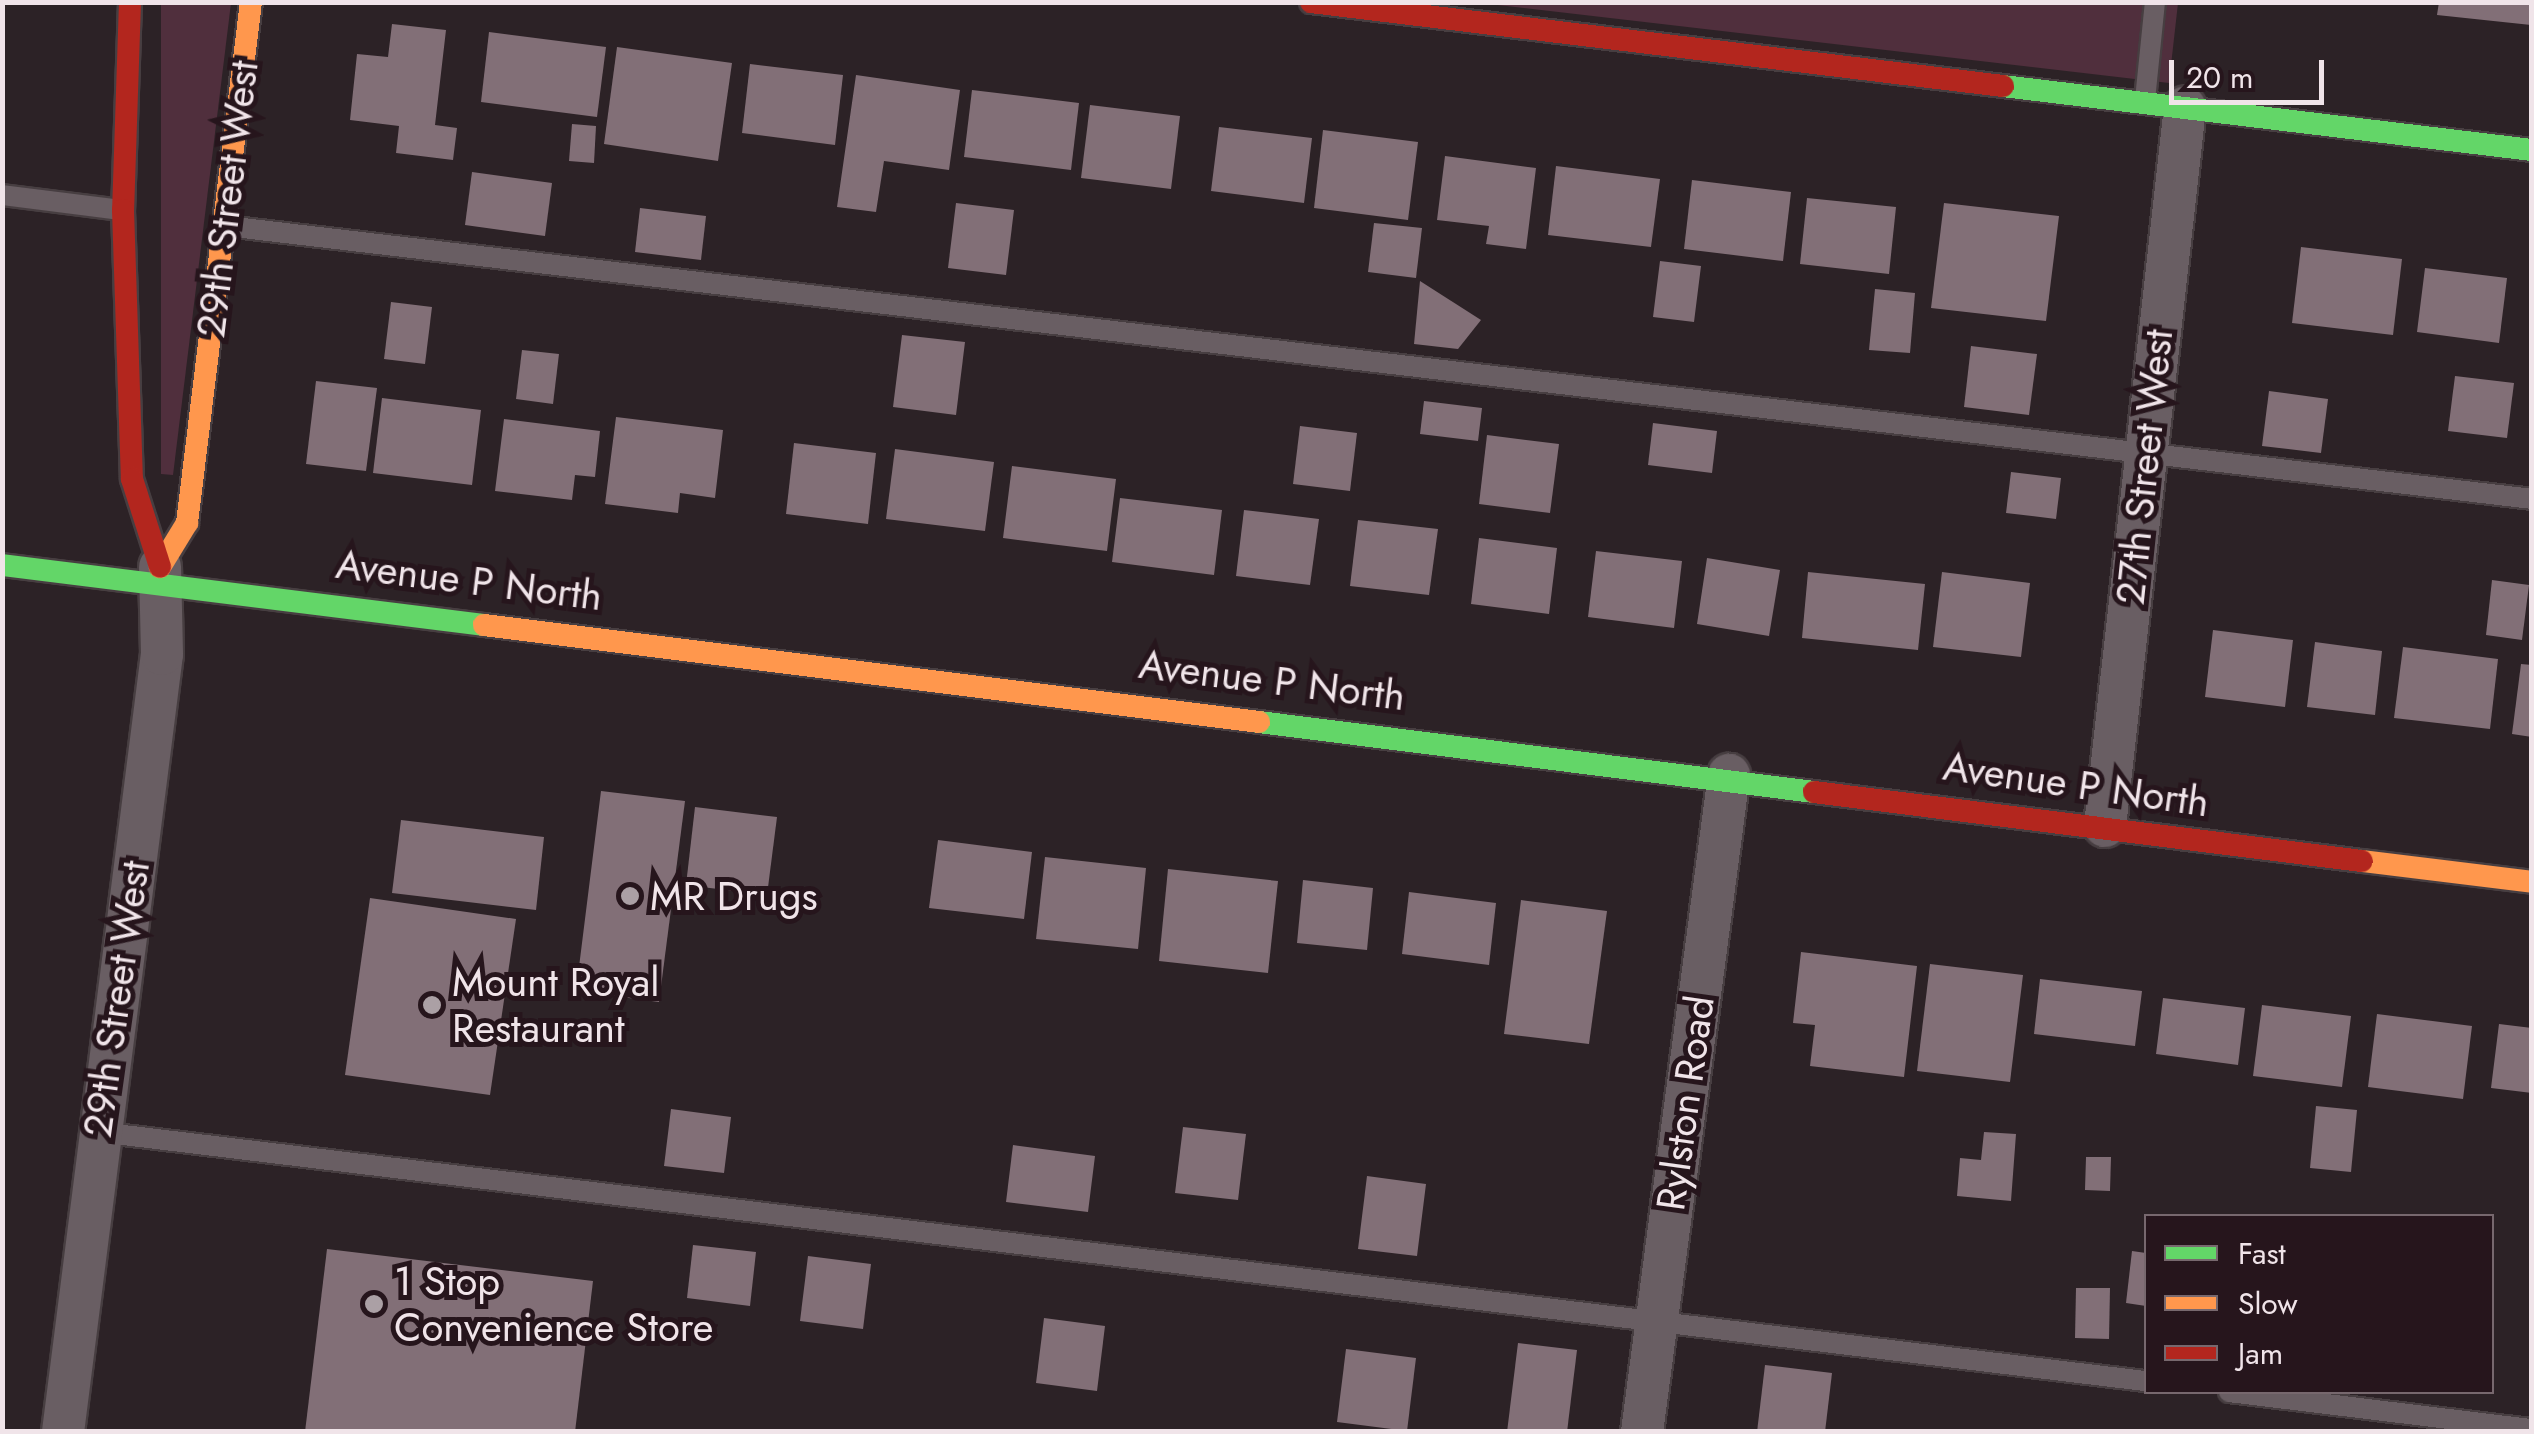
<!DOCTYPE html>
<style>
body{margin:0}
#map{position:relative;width:2534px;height:1434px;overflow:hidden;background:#2c2226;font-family:Jost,sans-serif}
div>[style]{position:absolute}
.green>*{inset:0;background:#502f3d}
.building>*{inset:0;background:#826f77}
.roads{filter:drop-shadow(2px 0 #473e41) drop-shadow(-2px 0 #473e41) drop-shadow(0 2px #473e41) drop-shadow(0 -2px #473e41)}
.lane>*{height:20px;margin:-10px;padding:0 10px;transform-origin:10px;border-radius:10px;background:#695e63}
.street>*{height:42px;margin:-21px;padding:0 21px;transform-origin:21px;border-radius:21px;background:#695e63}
.fast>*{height:22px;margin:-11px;padding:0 11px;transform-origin:11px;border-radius:11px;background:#63d668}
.slow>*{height:22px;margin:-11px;padding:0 11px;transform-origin:11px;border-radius:11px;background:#ff974d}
.jam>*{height:22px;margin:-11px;padding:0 11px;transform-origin:11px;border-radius:11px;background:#b3261e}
.dots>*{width:28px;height:28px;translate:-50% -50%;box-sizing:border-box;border:5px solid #26151c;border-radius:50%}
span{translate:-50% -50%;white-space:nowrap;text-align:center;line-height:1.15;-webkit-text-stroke:10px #26151c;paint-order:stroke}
.street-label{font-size:40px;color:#f0e4e9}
.poi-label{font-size:40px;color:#f0e4e9}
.left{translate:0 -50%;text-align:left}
.frame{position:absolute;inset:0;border:5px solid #f0e4e9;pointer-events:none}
.legend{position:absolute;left:2144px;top:1214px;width:350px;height:180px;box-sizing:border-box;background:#26151c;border:2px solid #77686e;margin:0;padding:12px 18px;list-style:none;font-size:30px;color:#f0e4e9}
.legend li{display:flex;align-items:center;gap:20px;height:50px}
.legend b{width:50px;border:2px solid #77686e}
.scale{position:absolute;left:2169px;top:60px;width:155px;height:45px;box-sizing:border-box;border:5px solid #f0e4e9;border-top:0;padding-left:12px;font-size:30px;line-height:35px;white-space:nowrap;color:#f0e4e9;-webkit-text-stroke:8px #26151c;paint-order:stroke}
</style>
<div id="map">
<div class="green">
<div style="clip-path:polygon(161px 3px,231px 3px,173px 475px,161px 474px)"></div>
<div style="clip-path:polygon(1480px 3px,2178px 3px,2169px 83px)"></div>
</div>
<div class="building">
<div style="clip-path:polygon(2439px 2px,2532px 2px,2531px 25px,2437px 15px)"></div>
<div style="clip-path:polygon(392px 24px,446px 30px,435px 125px,457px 128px,453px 160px,396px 153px,399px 126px,350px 120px,357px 54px,388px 57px)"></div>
<div style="clip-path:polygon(489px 32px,606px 47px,597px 117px,481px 102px)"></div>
<div style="clip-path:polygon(617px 47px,732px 63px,718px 161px,604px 144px)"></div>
<div style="clip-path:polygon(750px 64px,843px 75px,835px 145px,742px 133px)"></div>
<div style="clip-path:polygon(856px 75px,960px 90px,949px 170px,884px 161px,876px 212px,837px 207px)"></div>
<div style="clip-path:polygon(972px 90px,1079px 103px,1071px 170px,964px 157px)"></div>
<div style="clip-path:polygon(1090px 105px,1180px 116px,1171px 189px,1081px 178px)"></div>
<div style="clip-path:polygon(572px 124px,596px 126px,594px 163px,569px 161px)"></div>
<div style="clip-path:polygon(1219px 127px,1312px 138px,1304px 203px,1211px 191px)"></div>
<div style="clip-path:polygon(1323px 130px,1418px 142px,1408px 220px,1314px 208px)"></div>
<div style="clip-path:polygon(1445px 156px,1536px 168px,1526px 249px,1486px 244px,1489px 226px,1437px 220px)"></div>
<div style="clip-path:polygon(1556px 166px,1660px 179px,1651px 247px,1548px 235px)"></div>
<div style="clip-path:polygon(472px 172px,552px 183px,545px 236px,465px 225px)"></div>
<div style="clip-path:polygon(1692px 180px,1791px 192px,1783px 261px,1684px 249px)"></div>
<div style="clip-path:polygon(1807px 198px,1896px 207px,1889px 274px,1800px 264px)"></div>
<div style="clip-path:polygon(956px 203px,1014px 210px,1006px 275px,948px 268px)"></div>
<div style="clip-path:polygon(1944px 203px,2059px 216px,2046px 321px,1931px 308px)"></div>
<div style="clip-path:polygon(640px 208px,706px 216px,701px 260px,635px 252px)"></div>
<div style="clip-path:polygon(1374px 223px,1422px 228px,1416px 278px,1368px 272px)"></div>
<div style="clip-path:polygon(2301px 247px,2402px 259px,2393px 335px,2292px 323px)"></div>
<div style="clip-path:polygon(1660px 261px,1701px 266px,1694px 322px,1653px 317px)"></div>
<div style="clip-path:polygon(2425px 268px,2507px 278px,2499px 343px,2417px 332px)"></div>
<div style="clip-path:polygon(1420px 281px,1481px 320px,1458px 349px,1414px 344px)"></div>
<div style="clip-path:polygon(1875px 289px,1915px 293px,1910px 353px,1869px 350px)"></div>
<div style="clip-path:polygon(391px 302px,432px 307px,425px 364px,384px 359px)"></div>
<div style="clip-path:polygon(902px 335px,965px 342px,956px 415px,893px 407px)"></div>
<div style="clip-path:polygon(1971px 346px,2037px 354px,2029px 415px,1964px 407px)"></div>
<div style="clip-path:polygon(522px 350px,559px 354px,553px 404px,516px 399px)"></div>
<div style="clip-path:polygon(2455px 376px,2514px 383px,2507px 438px,2448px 431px)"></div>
<div style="clip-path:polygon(316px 381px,377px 388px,366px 471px,306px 464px)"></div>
<div style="clip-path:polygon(2269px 391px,2328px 399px,2321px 453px,2262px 446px)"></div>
<div style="clip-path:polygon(382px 398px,481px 410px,472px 485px,373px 473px)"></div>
<div style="clip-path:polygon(1424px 401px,1482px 408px,1478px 441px,1420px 434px)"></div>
<div style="clip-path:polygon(616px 417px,723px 430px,715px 498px,680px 493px,678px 513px,605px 504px)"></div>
<div style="clip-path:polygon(504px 419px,600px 431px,595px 477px,575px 475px,572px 500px,495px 491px)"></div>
<div style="clip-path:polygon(1653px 423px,1717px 431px,1712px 473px,1648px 465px)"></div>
<div style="clip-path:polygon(1300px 426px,1357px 433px,1350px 491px,1293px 484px)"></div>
<div style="clip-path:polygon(1487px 435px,1559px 444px,1550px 513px,1479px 504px)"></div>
<div style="clip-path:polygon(794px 443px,876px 453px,868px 524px,786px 514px)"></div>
<div style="clip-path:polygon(895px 449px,994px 462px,985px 531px,886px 519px)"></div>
<div style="clip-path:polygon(1012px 466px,1116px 479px,1107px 551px,1003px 538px)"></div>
<div style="clip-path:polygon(2011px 472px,2061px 478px,2056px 519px,2006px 513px)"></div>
<div style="clip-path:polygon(1120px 498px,1222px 510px,1214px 575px,1112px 562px)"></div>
<div style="clip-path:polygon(1244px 510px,1319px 519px,1310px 585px,1236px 576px)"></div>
<div style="clip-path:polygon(1358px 520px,1438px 529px,1429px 595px,1350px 586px)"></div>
<div style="clip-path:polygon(1479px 538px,1557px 548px,1549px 614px,1471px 604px)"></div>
<div style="clip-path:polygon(1596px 551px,1682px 561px,1674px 628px,1588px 617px)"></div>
<div style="clip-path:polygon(1707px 558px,1780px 570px,1769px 636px,1697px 624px)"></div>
<div style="clip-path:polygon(1808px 572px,1925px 584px,1918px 650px,1802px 638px)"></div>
<div style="clip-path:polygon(1942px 572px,2030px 583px,2021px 657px,1933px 647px)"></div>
<div style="clip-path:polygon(2492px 580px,2529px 585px,2522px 640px,2486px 635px)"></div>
<div style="clip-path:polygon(2213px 630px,2293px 640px,2285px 707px,2205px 697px)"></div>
<div style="clip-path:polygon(2315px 642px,2382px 651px,2375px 715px,2307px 707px)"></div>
<div style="clip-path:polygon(2403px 647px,2498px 659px,2490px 729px,2394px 718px)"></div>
<div style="clip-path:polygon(2521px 664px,2532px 665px,2532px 737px,2512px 734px)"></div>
<div style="clip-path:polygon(601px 791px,685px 801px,659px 1002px,576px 991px)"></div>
<div style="clip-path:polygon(695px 807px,777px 817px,767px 895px,686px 885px)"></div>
<div style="clip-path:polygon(401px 820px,544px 837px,536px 910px,392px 893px)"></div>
<div style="clip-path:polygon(938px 840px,1032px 852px,1024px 919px,929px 908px)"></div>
<div style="clip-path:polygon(1045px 857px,1146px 868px,1138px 949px,1036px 939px)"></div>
<div style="clip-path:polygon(1168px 869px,1278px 881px,1268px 973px,1159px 961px)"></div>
<div style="clip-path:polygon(1303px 880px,1373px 888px,1367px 950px,1297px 943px)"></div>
<div style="clip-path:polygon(1409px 892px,1496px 903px,1489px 965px,1402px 954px)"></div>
<div style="clip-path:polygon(370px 898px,516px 919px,490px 1095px,345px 1075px)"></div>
<div style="clip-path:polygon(1521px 900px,1607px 911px,1589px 1044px,1504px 1034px)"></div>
<div style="clip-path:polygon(1801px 952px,1917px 966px,1904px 1077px,1810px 1066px,1815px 1025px,1793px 1023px)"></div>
<div style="clip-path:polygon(1930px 964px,2023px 975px,2010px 1082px,1917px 1071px)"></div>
<div style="clip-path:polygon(2040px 979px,2142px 991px,2135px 1046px,2034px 1034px)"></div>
<div style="clip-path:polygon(2163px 998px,2245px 1008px,2238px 1065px,2156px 1054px)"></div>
<div style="clip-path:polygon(2262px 1005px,2351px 1016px,2342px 1087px,2253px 1076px)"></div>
<div style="clip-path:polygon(2377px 1014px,2472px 1026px,2463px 1099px,2368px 1087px)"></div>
<div style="clip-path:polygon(2499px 1024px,2532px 1028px,2532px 1093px,2491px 1088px)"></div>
<div style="clip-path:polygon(2316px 1106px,2357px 1110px,2351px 1172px,2310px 1168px)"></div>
<div style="clip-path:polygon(671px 1109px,731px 1117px,724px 1173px,664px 1166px)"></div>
<div style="clip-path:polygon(1183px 1127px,1246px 1134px,1238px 1200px,1175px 1193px)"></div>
<div style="clip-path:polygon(1984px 1132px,2016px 1134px,2011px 1201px,1957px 1196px,1960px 1158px,1981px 1160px)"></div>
<div style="clip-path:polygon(1013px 1145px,1095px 1156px,1088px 1212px,1006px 1202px)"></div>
<div style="clip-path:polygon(2086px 1157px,2111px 1157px,2110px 1191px,2085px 1190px)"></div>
<div style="clip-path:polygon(1367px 1176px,1426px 1184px,1417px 1256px,1358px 1249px)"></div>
<div style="clip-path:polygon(693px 1245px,756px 1252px,750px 1306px,687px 1298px)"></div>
<div style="clip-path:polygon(327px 1249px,593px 1281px,575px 1432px,305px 1432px)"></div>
<div style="clip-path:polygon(2132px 1251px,2146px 1253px,2146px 1306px,2126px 1303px)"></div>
<div style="clip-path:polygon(808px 1256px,871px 1264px,863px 1329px,800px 1321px)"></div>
<div style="clip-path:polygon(2076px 1288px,2110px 1288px,2109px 1339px,2075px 1338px)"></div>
<div style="clip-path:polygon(1044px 1318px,1105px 1326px,1097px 1391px,1036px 1383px)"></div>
<div style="clip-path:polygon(1518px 1343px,1577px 1350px,1567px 1432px,1507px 1432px)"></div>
<div style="clip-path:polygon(1346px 1349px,1416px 1358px,1407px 1431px,1337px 1422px)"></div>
<div style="clip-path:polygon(1765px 1365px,1832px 1373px,1825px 1432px,1757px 1432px)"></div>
</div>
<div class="roads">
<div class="lane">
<div style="left:2145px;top:100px;width:99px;rotate:-84.2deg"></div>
<div style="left:2px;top:195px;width:120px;rotate:7.2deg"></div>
<div style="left:226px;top:226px;width:2322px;rotate:6.75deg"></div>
<div style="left:99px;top:1132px;width:2062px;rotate:6.94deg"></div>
<div style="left:2229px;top:1392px;width:305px;rotate:7deg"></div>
</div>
<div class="street">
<div style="left:2105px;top:826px;width:723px;rotate:-83.65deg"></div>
<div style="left:63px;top:1432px;width:784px;rotate:-82.75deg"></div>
<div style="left:162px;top:654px;width:87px;rotate:-91.3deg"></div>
<div style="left:1642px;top:1432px;width:663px;rotate:-82.46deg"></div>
</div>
<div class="fast">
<div style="left:2003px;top:86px;width:533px;rotate:6.9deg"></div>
<div style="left:2px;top:565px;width:486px;rotate:7.1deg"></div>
<div style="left:1259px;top:722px;width:559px;rotate:7.19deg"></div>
</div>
<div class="slow">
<div style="left:160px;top:567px;width:52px;rotate:-58.5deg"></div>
<div style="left:187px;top:523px;width:525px;rotate:-83deg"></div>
<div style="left:484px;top:625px;width:781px;rotate:7.13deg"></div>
<div style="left:2362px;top:861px;width:171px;rotate:7deg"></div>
</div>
<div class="jam">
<div style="left:130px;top:2px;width:208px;rotate:91.9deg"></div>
<div style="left:123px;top:210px;width:269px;rotate:88.1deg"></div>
<div style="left:132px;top:479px;width:92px;rotate:72.3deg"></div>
<div style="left:1311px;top:2px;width:697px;rotate:6.92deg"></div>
<div style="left:1814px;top:792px;width:552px;rotate:7.18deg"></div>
</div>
</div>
<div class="dots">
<div style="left:630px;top:896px;background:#aba0a5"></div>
<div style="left:432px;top:1005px;background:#aba0a5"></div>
<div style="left:374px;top:1304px;background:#aba0a5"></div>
</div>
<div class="street-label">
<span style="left:227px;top:199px;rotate:-83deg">29th Street West</span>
<span style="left:2144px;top:467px;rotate:-84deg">27th Street West</span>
<span style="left:469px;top:580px;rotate:7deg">Avenue P North</span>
<span style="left:1272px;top:680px;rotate:7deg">Avenue P North</span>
<span style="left:2076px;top:784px;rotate:8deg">Avenue P North</span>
<span style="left:116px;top:999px;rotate:-82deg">29th Street West</span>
<span style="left:1685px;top:1103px;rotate:-82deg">Rylston Road</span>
</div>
<div class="poi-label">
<span class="left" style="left:650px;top:896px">MR Drugs</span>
<span class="left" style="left:452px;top:1005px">Mount Royal<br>Restaurant</span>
<span class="left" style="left:394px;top:1304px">1 Stop<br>Convenience Store</span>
</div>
<div class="frame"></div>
<ul class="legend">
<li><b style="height:12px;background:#63d668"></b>Fast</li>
<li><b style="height:12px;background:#ff974d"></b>Slow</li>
<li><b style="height:12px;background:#b3261e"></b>Jam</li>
</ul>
<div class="scale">20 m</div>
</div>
